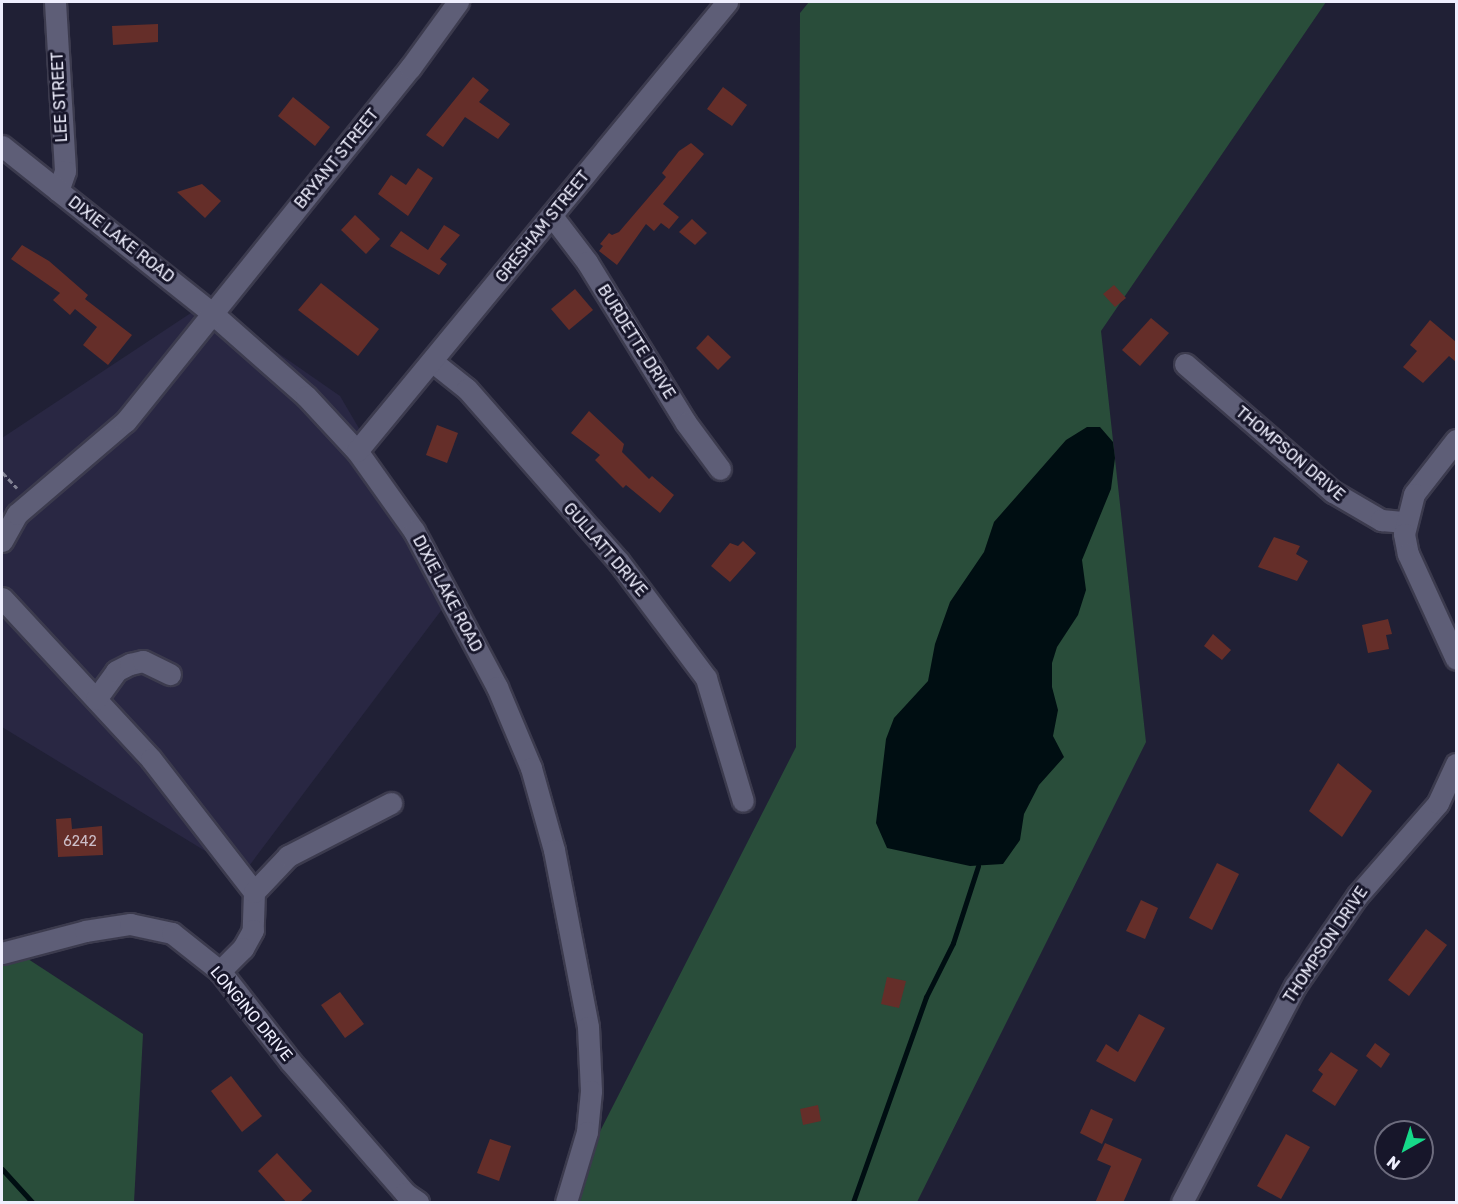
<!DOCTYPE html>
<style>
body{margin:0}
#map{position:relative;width:1458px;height:1204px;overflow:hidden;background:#202035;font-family:Rubik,sans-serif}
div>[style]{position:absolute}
.built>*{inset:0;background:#292743}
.green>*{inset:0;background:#294d3a}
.water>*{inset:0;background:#000e12}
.stream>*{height:5px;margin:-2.5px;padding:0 2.5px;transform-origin:2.5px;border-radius:2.5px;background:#000e12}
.building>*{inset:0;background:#652e29}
.path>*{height:3px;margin-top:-1.5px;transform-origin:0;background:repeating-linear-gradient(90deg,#828294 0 6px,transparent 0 9px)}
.roads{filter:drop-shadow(2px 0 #3c3b4e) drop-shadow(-2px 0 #3c3b4e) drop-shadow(0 2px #3c3b4e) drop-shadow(0 -2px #3c3b4e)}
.minor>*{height:21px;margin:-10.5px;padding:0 10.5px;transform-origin:10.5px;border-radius:10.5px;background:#5e5e77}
span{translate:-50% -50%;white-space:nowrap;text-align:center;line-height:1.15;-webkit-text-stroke:6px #17162a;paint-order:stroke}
.number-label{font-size:14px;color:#ccbec8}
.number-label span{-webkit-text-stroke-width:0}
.street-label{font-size:16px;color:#eeeefd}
.frame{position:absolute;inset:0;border:3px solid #eeeefd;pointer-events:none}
.north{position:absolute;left:1374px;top:1120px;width:60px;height:60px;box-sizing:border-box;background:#17162a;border:2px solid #6d6c7e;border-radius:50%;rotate:219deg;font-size:16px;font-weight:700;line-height:24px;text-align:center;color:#eeeefd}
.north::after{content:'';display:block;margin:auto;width:21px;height:27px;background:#16d989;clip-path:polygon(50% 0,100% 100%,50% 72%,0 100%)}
</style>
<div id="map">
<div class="built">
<div style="clip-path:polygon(206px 303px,340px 396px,455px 592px,243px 874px,2px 727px,2px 438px)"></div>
</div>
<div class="green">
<div style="clip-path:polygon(809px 2px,1326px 2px,1101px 331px,1146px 742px,917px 1202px,564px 1202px,796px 747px,800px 13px)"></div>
<div style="clip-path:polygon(2px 942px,143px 1034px,134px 1202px,2px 1202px)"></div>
</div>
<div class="water">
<div style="clip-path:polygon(1087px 427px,1100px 427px,1113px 442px,1115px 458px,1111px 489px,1082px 560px,1086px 590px,1078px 615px,1057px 647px,1052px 663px,1052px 687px,1058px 710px,1053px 736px,1064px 757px,1039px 785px,1024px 814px,1020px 840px,1003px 864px,970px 866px,887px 848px,876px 823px,886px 739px,894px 718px,928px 681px,935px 644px,950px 602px,984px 552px,994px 522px,1066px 440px)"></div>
</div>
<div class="stream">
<div style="left:2px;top:1169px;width:45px;rotate:47.7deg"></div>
<div style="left:853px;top:1202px;width:218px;rotate:-70.4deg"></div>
<div style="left:926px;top:997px;width:60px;rotate:-63.4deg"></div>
<div style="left:953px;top:943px;width:81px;rotate:-72deg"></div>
</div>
<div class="building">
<div style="clip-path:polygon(158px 24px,158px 42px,113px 45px,112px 26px)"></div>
<div style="clip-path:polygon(473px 77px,489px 90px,479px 102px,510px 124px,498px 139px,465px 117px,443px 147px,426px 135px)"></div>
<div style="clip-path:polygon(723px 87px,747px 105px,732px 126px,707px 109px)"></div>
<div style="clip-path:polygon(293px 97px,330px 127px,315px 146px,278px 116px)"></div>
<div style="clip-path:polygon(691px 143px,704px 154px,663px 204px,679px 217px,669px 229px,661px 223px,654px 231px,646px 224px,617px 265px,599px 251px,603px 246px,600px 244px,609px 233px,612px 235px,619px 232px,666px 177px,662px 173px,679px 151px)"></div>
<div style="clip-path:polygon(418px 168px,433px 178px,408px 216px,378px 194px,391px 175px,406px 185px)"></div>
<div style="clip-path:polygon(202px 184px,221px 201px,205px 218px,177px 192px)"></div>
<div style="clip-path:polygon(355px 215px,380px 239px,366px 254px,341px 230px)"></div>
<div style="clip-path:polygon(692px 219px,707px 233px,695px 245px,679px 232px)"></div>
<div style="clip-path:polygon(444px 225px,460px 235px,440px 259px,447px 264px,439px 275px,390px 246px,401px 231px,428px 250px)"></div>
<div style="clip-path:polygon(22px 245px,49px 261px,88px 295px,85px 299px,132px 335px,108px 365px,83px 345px,97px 327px,75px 309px,70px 315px,53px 300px,60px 293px,11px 259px)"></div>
<div style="clip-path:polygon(321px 283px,379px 329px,358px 356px,298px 310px)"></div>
<div style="clip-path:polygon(1114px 285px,1126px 298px,1115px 307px,1103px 294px)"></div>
<div style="clip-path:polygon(575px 289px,593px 310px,569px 330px,551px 309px)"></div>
<div style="clip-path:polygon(1151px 318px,1169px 333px,1140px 366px,1122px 350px)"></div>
<div style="clip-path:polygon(1430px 320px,1456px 342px,1456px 362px,1449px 356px,1423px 383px,1403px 367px,1417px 351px,1410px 345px)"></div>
<div style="clip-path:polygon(708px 335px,731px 357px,718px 370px,696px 348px)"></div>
<div style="clip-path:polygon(589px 411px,624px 444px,622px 452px,649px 479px,652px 476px,674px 495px,660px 513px,626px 485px,623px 488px,595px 460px,600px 455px,571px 433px)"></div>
<div style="clip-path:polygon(437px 425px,458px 433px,447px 463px,426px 455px)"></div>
<div style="clip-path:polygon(1274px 537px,1300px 546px,1296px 554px,1308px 561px,1297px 581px,1258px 567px)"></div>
<div style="clip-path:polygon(743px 541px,756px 553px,730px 582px,711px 566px,730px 543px,738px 546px)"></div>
<div style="clip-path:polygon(1388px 619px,1392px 634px,1386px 635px,1389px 649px,1368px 653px,1362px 625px)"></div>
<div style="clip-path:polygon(1213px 634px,1231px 650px,1222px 660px,1204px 646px)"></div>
<div style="clip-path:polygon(1338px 763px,1372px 791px,1342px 837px,1309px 811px)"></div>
<div style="clip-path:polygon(71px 818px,72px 829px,102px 826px,103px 855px,58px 857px,56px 819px)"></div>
<div style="clip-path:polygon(1217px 863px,1239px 874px,1212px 930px,1189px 918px)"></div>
<div style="clip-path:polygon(1141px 900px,1158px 908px,1145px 939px,1126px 931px)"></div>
<div style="clip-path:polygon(1426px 929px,1447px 945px,1409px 996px,1388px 980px)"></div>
<div style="clip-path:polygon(887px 977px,906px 981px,899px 1008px,881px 1004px)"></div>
<div style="clip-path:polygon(340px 992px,364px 1024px,345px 1038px,321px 1005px)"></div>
<div style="clip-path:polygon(1139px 1014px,1165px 1028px,1135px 1082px,1096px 1061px,1106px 1044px,1118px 1052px)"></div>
<div style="clip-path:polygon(1375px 1043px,1390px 1054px,1381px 1068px,1366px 1056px)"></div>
<div style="clip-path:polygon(1331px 1052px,1358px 1070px,1335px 1106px,1312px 1091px,1323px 1074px,1318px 1070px)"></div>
<div style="clip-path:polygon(231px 1076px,262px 1116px,242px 1132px,211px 1091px)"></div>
<div style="clip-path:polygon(818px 1105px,821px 1121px,803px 1125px,800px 1109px)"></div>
<div style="clip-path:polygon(1091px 1109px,1113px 1119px,1102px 1144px,1080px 1133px)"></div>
<div style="clip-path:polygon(1286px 1134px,1310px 1147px,1281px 1199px,1257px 1186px)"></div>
<div style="clip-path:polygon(490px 1139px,511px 1146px,499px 1181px,477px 1173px)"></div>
<div style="clip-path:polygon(1105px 1143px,1142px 1159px,1123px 1203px,1095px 1203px,1111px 1166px,1097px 1160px)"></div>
<div style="clip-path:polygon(277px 1153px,312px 1191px,299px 1203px,287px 1203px,258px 1171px)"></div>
</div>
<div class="path">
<div style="left:2px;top:472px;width:22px;rotate:47deg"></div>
</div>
<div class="roads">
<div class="minor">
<div style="left:55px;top:2px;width:169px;rotate:86.6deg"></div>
<div style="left:65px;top:171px;width:21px;rotate:109deg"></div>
<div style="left:2px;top:146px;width:270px;rotate:38.5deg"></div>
<div style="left:213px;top:314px;width:124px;rotate:41.4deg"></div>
<div style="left:306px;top:396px;width:75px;rotate:47.2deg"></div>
<div style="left:357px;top:451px;width:98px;rotate:54.5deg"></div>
<div style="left:414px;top:531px;width:177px;rotate:62deg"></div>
<div style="left:497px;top:687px;width:88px;rotate:67.2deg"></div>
<div style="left:531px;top:768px;width:85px;rotate:74.3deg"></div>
<div style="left:554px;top:850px;width:180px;rotate:79.1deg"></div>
<div style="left:588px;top:1027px;width:64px;rotate:87.3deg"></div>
<div style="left:591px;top:1091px;width:41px;rotate:95.6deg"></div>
<div style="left:587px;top:1132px;width:73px;rotate:106.7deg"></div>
<div style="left:552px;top:216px;width:58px;rotate:52.7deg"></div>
<div style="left:587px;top:262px;width:189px;rotate:58.4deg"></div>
<div style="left:686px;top:423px;width:57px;rotate:53.5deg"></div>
<div style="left:433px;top:362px;width:43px;rotate:38.5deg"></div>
<div style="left:467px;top:389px;width:230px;rotate:48.7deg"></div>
<div style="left:619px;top:562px;width:145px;rotate:53.1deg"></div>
<div style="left:706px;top:678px;width:128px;rotate:73.3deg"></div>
<div style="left:1185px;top:364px;width:196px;rotate:40.9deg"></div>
<div style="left:1333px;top:492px;width:56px;rotate:30.3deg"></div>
<div style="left:1381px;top:520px;width:24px;rotate:5deg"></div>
<div style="left:1456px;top:440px;width:68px;rotate:127.9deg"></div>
<div style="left:1414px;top:494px;width:41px;rotate:104deg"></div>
<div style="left:1404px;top:534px;width:20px;rotate:79deg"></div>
<div style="left:1408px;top:554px;width:115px;rotate:65.4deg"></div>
<div style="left:357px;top:451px;width:582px;rotate:-50.51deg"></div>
<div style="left:2px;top:541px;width:31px;rotate:-61deg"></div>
<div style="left:17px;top:514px;width:143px;rotate:-40.5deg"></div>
<div style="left:126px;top:421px;width:453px;rotate:-51.2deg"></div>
<div style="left:410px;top:68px;width:82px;rotate:-54deg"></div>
<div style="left:2px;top:598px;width:219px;rotate:47.2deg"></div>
<div style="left:151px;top:759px;width:168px;rotate:52.2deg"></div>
<div style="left:254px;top:892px;width:38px;rotate:92deg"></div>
<div style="left:253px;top:930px;width:21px;rotate:119deg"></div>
<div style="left:243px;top:948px;width:33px;rotate:135deg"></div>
<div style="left:96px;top:699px;width:34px;rotate:-54deg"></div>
<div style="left:116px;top:671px;width:16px;rotate:-27deg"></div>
<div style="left:130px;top:664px;width:13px;rotate:-13deg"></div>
<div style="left:143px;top:661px;width:30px;rotate:26deg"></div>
<div style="left:254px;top:892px;width:50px;rotate:-46.6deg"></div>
<div style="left:288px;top:856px;width:116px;rotate:-27.2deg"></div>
<div style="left:2px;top:953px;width:86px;rotate:-14.8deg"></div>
<div style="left:85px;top:931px;width:46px;rotate:-8.8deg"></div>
<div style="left:130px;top:924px;width:43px;rotate:12.1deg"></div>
<div style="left:172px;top:933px;width:61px;rotate:38.4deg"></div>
<div style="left:220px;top:971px;width:114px;rotate:52.1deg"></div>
<div style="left:290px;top:1061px;width:175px;rotate:48.9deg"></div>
<div style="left:405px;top:1193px;width:16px;rotate:35deg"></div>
<div style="left:1182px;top:1202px;width:244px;rotate:-62.4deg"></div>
<div style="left:1295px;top:986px;width:109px;rotate:-55.4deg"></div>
<div style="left:1357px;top:896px;width:123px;rotate:-48.9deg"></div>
<div style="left:1438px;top:803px;width:43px;rotate:-65.2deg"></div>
</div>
</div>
<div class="number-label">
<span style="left:80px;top:842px">6242</span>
</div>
<div class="street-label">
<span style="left:60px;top:97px;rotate:-93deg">LEE STREET</span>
<span style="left:337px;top:159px;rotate:-51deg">BRYANT STREET</span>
<span style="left:543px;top:227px;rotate:-51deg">GRESHAM STREET</span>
<span style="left:121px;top:240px;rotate:38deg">DIXIE LAKE ROAD</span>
<span style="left:636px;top:342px;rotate:58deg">BURDETTE DRIVE</span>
<span style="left:1290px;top:454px;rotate:40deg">THOMPSON DRIVE</span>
<span style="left:605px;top:550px;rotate:49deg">GULLATT DRIVE</span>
<span style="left:447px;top:594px;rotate:62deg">DIXIE LAKE ROAD</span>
<span style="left:1326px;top:945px;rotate:-56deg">THOMPSON DRIVE</span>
<span style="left:251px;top:1014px;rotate:50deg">LONGINO DRIVE</span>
</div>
<div class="frame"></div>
<div class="north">N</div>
</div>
